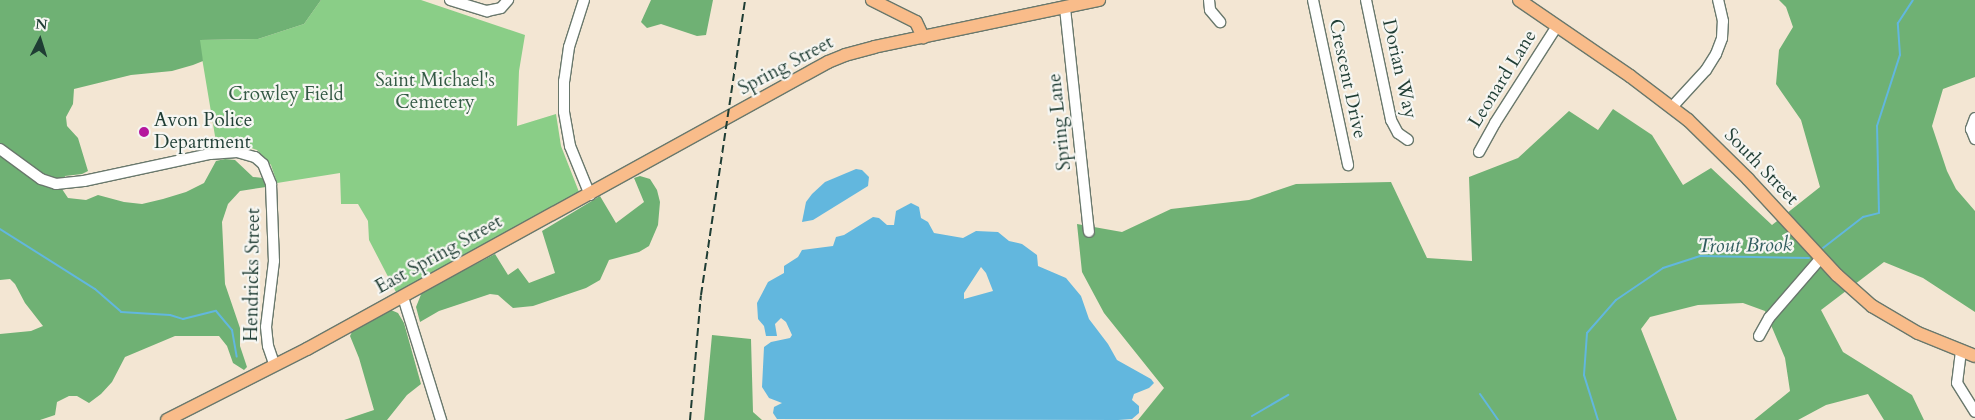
<!DOCTYPE html>
<style>
body{margin:0}
#map{position:relative;width:1975px;height:420px;overflow:hidden;background:#f3e6d3;font-family:Cardo,serif}
div>[style]{position:absolute}
.green>*{inset:0;background:#8ace87}
.forest>*{inset:0;background:#6fb174}
.water>*{inset:0;background:#62b7de}
.stream>*{height:2px;margin:-1px;padding:0 1px;transform-origin:1px;border-radius:1px;background:#62b7de}
.roads{filter:drop-shadow(1px 0 #69786c) drop-shadow(-1px 0 #69786c) drop-shadow(0 1px #69786c) drop-shadow(0 -1px #69786c)}
.minor>*{height:10px;margin:-5px;padding:0 5px;transform-origin:5px;border-radius:5px;background:#fff}
.major>*{height:12px;margin:-6px;padding:0 6px;transform-origin:6px;border-radius:6px;background:#f9bc8a}
.rail>*{height:2px;margin-top:-1px;transform-origin:0;background:repeating-linear-gradient(90deg,#1f3d34 0 8px,transparent 0 12px)}
.dots>*{width:14px;height:14px;translate:-50% -50%;box-sizing:border-box;border:2px solid #f6f6f2;border-radius:50%}
span{translate:-50% -50%;white-space:nowrap;text-align:center;line-height:1.15;-webkit-text-stroke:4.5px #f6f6f2;paint-order:stroke}
.street-label{font-size:19px;color:#1f3d34}
.park-label{font-size:19px;color:#345a45}
.poi-label{font-size:19px;color:#1f3d34}
.left{translate:0 -50%;text-align:left}
.water-label{font-size:20px;color:#305c5e;font-style:italic}
.north{position:absolute;left:15px;top:15px;width:50px;height:50px;-webkit-text-stroke:4px #f6f6f2;paint-order:stroke;rotate:5deg;font-size:14px;font-weight:700;line-height:20px;text-align:center;color:#1f3d34}
.north::after{content:'';display:block;margin:auto;width:18px;height:22px;background:#1f3d34;clip-path:polygon(50% 0,100% 100%,50% 72%,0 100%)}
</style>
<div id="map">
<div class="green">
<div style="clip-path:polygon(321px 0,421px 0,525px 35px,519px 71px,517px 126px,556px 114px,561px 146px,579px 192px,397px 294px,369px 240px,368px 221px,358px 204px,341px 204px,340px 173px,277px 183px,271px 165px,257px 150px,249px 147px,217px 148px,199px 40px,258px 39px,304px 24px)"></div>
</div>
<div class="forest">
<div style="clip-path:polygon(0 0,321px 0,304px 24px,258px 39px,200px 40px,203px 61px,193px 65px,172px 71px,131px 75px,74px 89px,73px 104px,66px 117px,67px 126px,78px 138px,88px 171px,82px 174px,65px 176px,62px 189px,68px 198px,86px 200px,98px 195px,124px 202px,142px 204px,163px 199px,186px 192px,204px 183px,216px 161px,225px 159px,235px 160px,253px 177px,263px 178px,266px 187px,240px 191px,228px 204px,222px 222px,225px 284px,240px 328px,240px 346px,247px 367px,244px 370px,233px 363px,227px 346px,219px 336px,175px 336px,125px 357px,112px 382px,101px 394px,89px 403px,77px 396px,69px 396px,57px 402px,55px 415px,40px 420px,0 420px,0 334px,31px 331px,43px 326px,25px 303px,15px 284px,10px 279px,0 280px)"></div>
<div style="clip-path:polygon(651px 0,713px 0,706px 35px,697px 36px,661px 24px,647px 28px,641px 22px)"></div>
<div style="clip-path:polygon(1779px 0,1975px 0,1975px 77px,1943px 89px,1932px 126px,1947px 171px,1956px 189px,1975px 211px,1975px 312px,1923px 278px,1884px 262px,1821px 310px,1843px 352px,1912px 395px,1924px 420px,1884px 420px,1868px 394px,1826px 405px,1798px 420px,1754px 420px,1790px 391px,1785px 358px,1765px 311px,1743px 303px,1698px 305px,1650px 317px,1641px 329px,1677px 420px,1138px 420px,1164px 388px,1104px 313px,1082px 272px,1077px 224px,1122px 232px,1171px 209px,1249px 200px,1296px 184px,1391px 182px,1427px 258px,1472px 261px,1469px 177px,1518px 158px,1569px 111px,1598px 130px,1613px 109px,1652px 135px,1683px 185px,1711px 168px,1772px 225px,1820px 187px,1801px 120px,1776px 84px,1779px 50px,1793px 27px,1786px 7px)"></div>
<div style="clip-path:polygon(640px 176px,650px 179px,657px 190px,660px 202px,658px 225px,649px 246px,639px 252px,609px 260px,600px 280px,586px 288px,533px 306px,513px 308px,498px 295px,490px 294px,439px 311px,420px 322px,416px 307px,422px 292px,495px 254px,508px 275px,518px 268px,529px 283px,555px 273px,542px 231px,600px 196px,616px 223px,644px 202px,634px 178px)"></div>
<div style="clip-path:polygon(391px 310px,398px 313px,404px 323px,421px 384px,407px 395px,387px 420px,344px 420px,374px 410px,359px 358px,350px 336px,352px 332px)"></div>
<div style="clip-path:polygon(712px 335px,751px 339px,753px 412px,762px 420px,704px 420px)"></div>
</div>
<div class="water">
<div style="clip-path:polygon(856px 169px,862px 170px,869px 177px,868px 186px,813px 220px,802px 222px,806px 202px,812px 194px,825px 182px)"></div>
<div style="clip-path:polygon(evenodd,911px 203px,919px 207px,921px 218px,928px 222px,934px 233px,963px 238px,976px 231px,998px 232px,1009px 241px,1022px 244px,1037px 255px,1038px 266px,1066px 278px,1081px 296px,1089px 319px,1108px 344px,1117px 360px,1151px 379px,1154px 383px,1149px 388px,1134px 394px,1132px 400px,1139px 406px,1139px 413px,1132px 419px,1118px 420px,777px 419px,773px 413px,774px 407px,782px 403px,769px 398px,762px 387px,764px 347px,771px 342px,790px 338px,792px 335px,786px 322px,781px 318px,775px 324px,777px 336px,766px 336px,764px 326px,758px 319px,757px 303px,768px 282px,784px 273px,784px 266px,798px 257px,802px 250px,833px 246px,836px 237px,844px 235px,873px 217px,879px 218px,887px 225px,894px 225px,896px 211px,911px 203px,981px 267px,986px 273px,993px 291px,964px 299px,964px 293px,981px 267px)"></div>
</div>
<div class="stream">
<div style="left:0;top:229px;width:112px;rotate:32.3deg"></div>
<div style="left:95px;top:289px;width:35px;rotate:41deg"></div>
<div style="left:121px;top:312px;width:49px;rotate:3.5deg"></div>
<div style="left:170px;top:315px;width:14px;rotate:17deg"></div>
<div style="left:183px;top:319px;width:34px;rotate:-14deg"></div>
<div style="left:216px;top:311px;width:25px;rotate:50deg"></div>
<div style="left:232px;top:330px;width:27px;rotate:80deg"></div>
<div style="left:1823px;top:248px;width:51px;rotate:-37.8deg"></div>
<div style="left:1863px;top:217px;width:16px;rotate:-14deg"></div>
<div style="left:1879px;top:213px;width:87px;rotate:-91.3deg"></div>
<div style="left:1877px;top:126px;width:75px;rotate:-72.1deg"></div>
<div style="left:1900px;top:55px;width:32px;rotate:-94deg"></div>
<div style="left:1898px;top:23px;width:27px;rotate:-57deg"></div>
<div style="left:1480px;top:394px;width:32px;rotate:55deg"></div>
<div style="left:1252px;top:416px;width:42px;rotate:-30.3deg"></div>
<div style="left:1598px;top:420px;width:47px;rotate:-107.3deg"></div>
<div style="left:1584px;top:375px;width:42px;rotate:-85.9deg"></div>
<div style="left:1587px;top:333px;width:44px;rotate:-48.7deg"></div>
<div style="left:1616px;top:300px;width:57px;rotate:-34.2deg"></div>
<div style="left:1663px;top:268px;width:39px;rotate:-18deg"></div>
<div style="left:1700px;top:256px;width:109px;rotate:1.1deg"></div>
</div>
<div class="roads">
<div class="minor">
<div style="left:450px;top:0;width:39px;rotate:17deg"></div>
<div style="left:487px;top:11px;width:14px;rotate:-12deg"></div>
<div style="left:501px;top:8px;width:11px;rotate:-49deg"></div>
<div style="left:584px;top:0;width:49px;rotate:107.7deg"></div>
<div style="left:569px;top:47px;width:34px;rotate:98deg"></div>
<div style="left:564px;top:81px;width:31px;rotate:90deg"></div>
<div style="left:564px;top:112px;width:35px;rotate:80deg"></div>
<div style="left:570px;top:146px;width:53px;rotate:67.8deg"></div>
<div style="left:1209px;top:0;width:10px;rotate:84deg"></div>
<div style="left:1210px;top:10px;width:16px;rotate:50deg"></div>
<div style="left:1313px;top:0;width:169px;rotate:78deg"></div>
<div style="left:1366px;top:0;width:123px;rotate:78.2deg"></div>
<div style="left:1391px;top:120px;width:15px;rotate:62deg"></div>
<div style="left:1398px;top:133px;width:12px;rotate:35deg"></div>
<div style="left:1065px;top:8px;width:225px;rotate:83.9deg"></div>
<div style="left:1672px;top:107px;width:50px;rotate:-47.4deg"></div>
<div style="left:1706px;top:70px;width:19px;rotate:-58deg"></div>
<div style="left:1716px;top:54px;width:17px;rotate:-69deg"></div>
<div style="left:1722px;top:38px;width:17px;rotate:-87deg"></div>
<div style="left:1723px;top:21px;width:22px;rotate:-103deg"></div>
<div style="left:1975px;top:118px;width:12px;rotate:110deg"></div>
<div style="left:1971px;top:129px;width:11px;rotate:68deg"></div>
<div style="left:0;top:149px;width:51px;rotate:36.2deg"></div>
<div style="left:41px;top:179px;width:16px;rotate:18deg"></div>
<div style="left:56px;top:184px;width:28px;rotate:-6deg"></div>
<div style="left:84px;top:181px;width:129px;rotate:-12.1deg"></div>
<div style="left:210px;top:154px;width:27px;rotate:-4deg"></div>
<div style="left:237px;top:152px;width:19px;rotate:16deg"></div>
<div style="left:255px;top:157px;width:11px;rotate:41deg"></div>
<div style="left:263px;top:164px;width:22px;rotate:68deg"></div>
<div style="left:271px;top:184px;width:77px;rotate:87.8deg"></div>
<div style="left:274px;top:261px;width:66px;rotate:96.9deg"></div>
<div style="left:266px;top:327px;width:19px;rotate:84deg"></div>
<div style="left:268px;top:346px;width:21px;rotate:71deg"></div>
<div style="left:1479px;top:152px;width:33px;rotate:-61deg"></div>
<div style="left:1495px;top:123px;width:115px;rotate:-57.4deg"></div>
<div style="left:403px;top:297px;width:129px;rotate:72.8deg"></div>
<div style="left:1759px;top:336px;width:21px;rotate:-61deg"></div>
<div style="left:1769px;top:318px;width:79px;rotate:-49.1deg"></div>
<div style="left:1961px;top:351px;width:32px;rotate:97deg"></div>
<div style="left:1957px;top:383px;width:34px;rotate:58deg"></div>
</div>
<div class="major">
<div style="left:872px;top:0;width:49px;rotate:26.6deg"></div>
<div style="left:916px;top:22px;width:17px;rotate:65deg"></div>
<div style="left:1519px;top:0;width:135px;rotate:34.4deg"></div>
<div style="left:1630px;top:76px;width:73px;rotate:37.2deg"></div>
<div style="left:1688px;top:120px;width:84px;rotate:44.5deg"></div>
<div style="left:1748px;top:179px;width:131px;rotate:47.2deg"></div>
<div style="left:1837px;top:275px;width:47px;rotate:41.5deg"></div>
<div style="left:1872px;top:306px;width:53px;rotate:30.4deg"></div>
<div style="left:1918px;top:333px;width:61px;rotate:22deg"></div>
<div style="left:167px;top:420px;width:157px;rotate:-26.9deg"></div>
<div style="left:307px;top:349px;width:595px;rotate:-28.85deg"></div>
<div style="left:828px;top:62px;width:18px;rotate:-22deg"></div>
<div style="left:845px;top:55px;width:30px;rotate:-15deg"></div>
<div style="left:874px;top:47px;width:230px;rotate:-11.8deg"></div>
</div>
</div>
<div class="rail">
<div style="left:690px;top:420px;width:125px;rotate:-85deg"></div>
<div style="left:701px;top:295px;width:298px;rotate:-81.5deg"></div>
</div>
<div class="dots">
<div style="left:144px;top:132px;background:#b5179e"></div>
</div>
<div class="street-label">
<span style="left:786px;top:66px;rotate:-28deg">Spring Street</span>
<span style="left:1399px;top:69px;rotate:77deg">Dorian Way</span>
<span style="left:1347px;top:79px;rotate:78deg">Crescent Drive</span>
<span style="left:1503px;top:79px;rotate:-58deg">Leonard Lane</span>
<span style="left:1060px;top:122px;rotate:-96deg">Spring Lane</span>
<span style="left:1761px;top:167px;rotate:46deg">South Street</span>
<span style="left:439px;top:255px;rotate:-29deg">East Spring Street</span>
<span style="left:253px;top:275px;rotate:-89deg">Hendricks Street</span>
</div>
<div class="park-label">
<span style="left:435px;top:92px">Saint Michael's<br>Cemetery</span>
<span style="left:286px;top:95px">Crowley Field</span>
</div>
<div class="poi-label">
<span class="left" style="left:154px;top:132px">Avon Police<br>Department</span>
</div>
<div class="water-label">
<span style="left:1745px;top:245px;rotate:-1deg">Trout Brook</span>
</div>
<div class="north">N</div>
</div>
